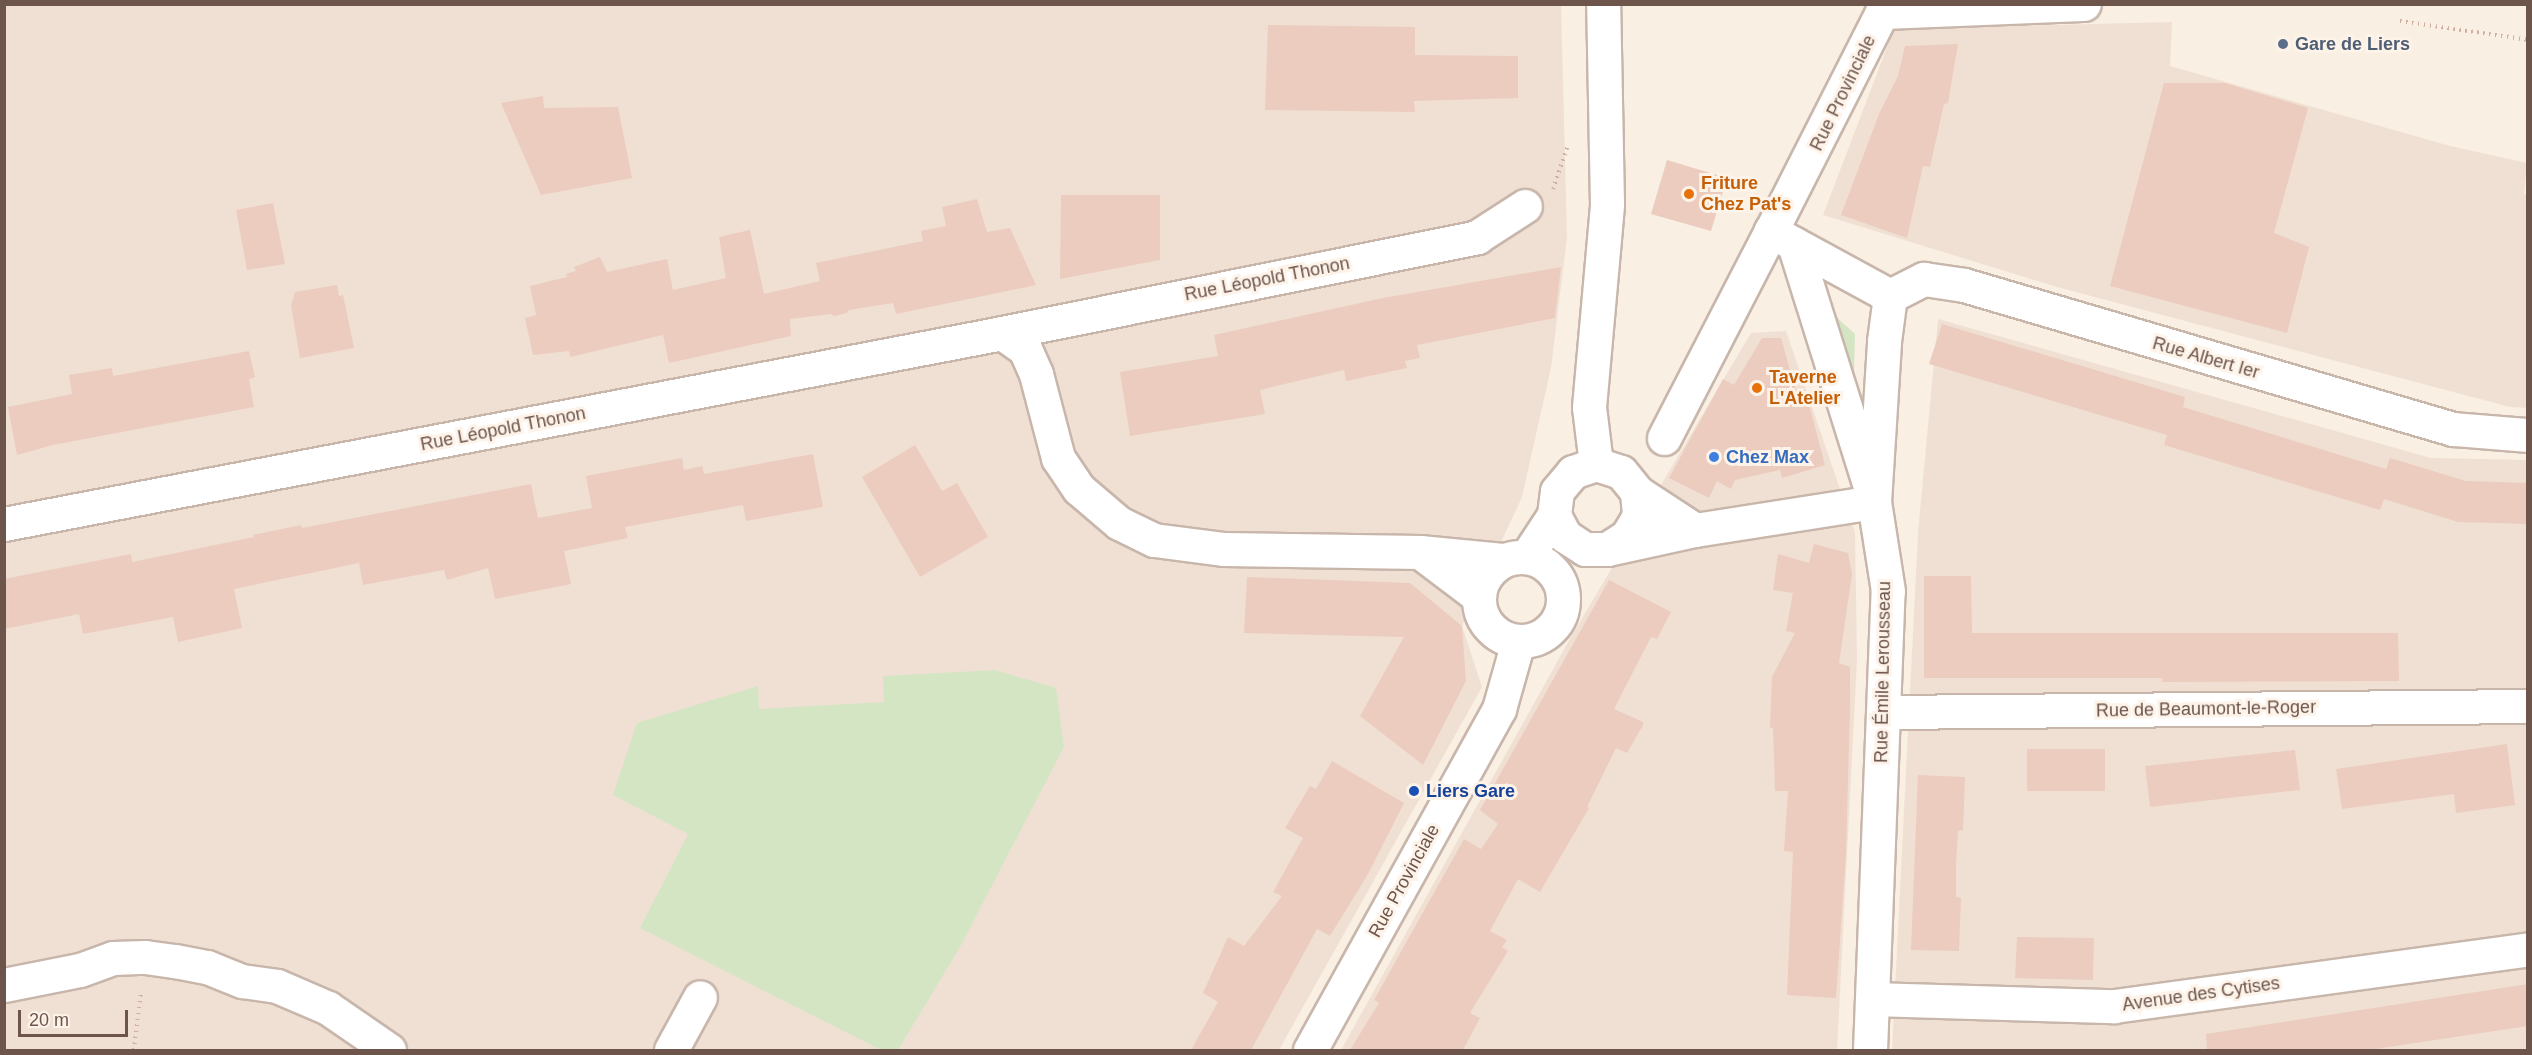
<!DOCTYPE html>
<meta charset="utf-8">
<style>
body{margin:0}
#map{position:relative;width:2532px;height:1055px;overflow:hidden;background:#f9efe3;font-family:Arial,sans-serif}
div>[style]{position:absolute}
.residential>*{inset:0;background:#f0e0d3}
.green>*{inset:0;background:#d4e5c4}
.building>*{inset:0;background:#ebccbe}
.path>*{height:4px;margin-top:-2px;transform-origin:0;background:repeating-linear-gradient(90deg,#d0afa2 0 1.5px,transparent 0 6px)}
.roads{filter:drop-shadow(2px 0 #c8b6ab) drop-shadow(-2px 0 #c8b6ab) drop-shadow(0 2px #c8b6ab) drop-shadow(0 -2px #c8b6ab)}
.street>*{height:33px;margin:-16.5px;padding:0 16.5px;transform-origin:16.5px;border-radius:16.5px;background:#fff}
.secondary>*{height:33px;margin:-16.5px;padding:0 16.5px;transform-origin:16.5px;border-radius:16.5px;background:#fff}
.secondary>.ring{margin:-16.5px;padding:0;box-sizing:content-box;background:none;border:33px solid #fff;border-radius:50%}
.dots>*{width:16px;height:16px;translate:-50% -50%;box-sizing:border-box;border:3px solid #fdf3e9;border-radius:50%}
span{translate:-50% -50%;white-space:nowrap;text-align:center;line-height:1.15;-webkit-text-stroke:6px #fdf3e9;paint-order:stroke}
.service-label{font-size:18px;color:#4e5e75;font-weight:700}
.left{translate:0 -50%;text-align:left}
.street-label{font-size:18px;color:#6e554c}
.food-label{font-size:18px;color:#c56008;font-weight:700}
.shop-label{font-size:18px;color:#366cbe;font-weight:700}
.transit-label{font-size:18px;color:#164399;font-weight:700}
.frame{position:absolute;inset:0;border:6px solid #6e554c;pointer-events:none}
.scale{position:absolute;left:18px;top:1010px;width:110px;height:27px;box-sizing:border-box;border:3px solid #6e554c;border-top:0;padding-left:8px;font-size:18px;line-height:21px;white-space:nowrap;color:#6e554c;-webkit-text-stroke:4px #fdf3e9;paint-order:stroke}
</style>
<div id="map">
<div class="residential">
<div style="clip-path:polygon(5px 5px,1561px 5px,1567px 237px,1551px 368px,1522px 497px,1462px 626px,1482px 687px,1279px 1050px,5px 1050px)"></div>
<div style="clip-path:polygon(2172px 22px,2170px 66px,2450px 146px,2527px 163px,2524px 194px,2528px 195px,2527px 408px,2510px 407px,2057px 287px,1823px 215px,1894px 29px)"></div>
<div style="clip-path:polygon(1938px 319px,2431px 458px,2527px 460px,2527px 1050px,1892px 1050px,1918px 533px)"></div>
<div style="clip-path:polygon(1786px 331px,1855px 533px,1857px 659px,1837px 1050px,1341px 1050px,1571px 637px,1751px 333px)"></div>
</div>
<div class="green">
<div style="clip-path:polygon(1823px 305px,1855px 334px,1853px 407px)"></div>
<div style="clip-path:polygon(995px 670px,1056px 688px,1064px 747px,960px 947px,898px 1050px,881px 1050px,640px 928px,688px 834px,613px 795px,637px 723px,758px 686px,759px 709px,884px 702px,883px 676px)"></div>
</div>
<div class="building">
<div style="clip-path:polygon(1268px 25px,1415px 27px,1415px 55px,1518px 56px,1518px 98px,1414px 101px,1415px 112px,1265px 110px)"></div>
<div style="clip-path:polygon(1958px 44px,1948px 103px,1944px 104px,1930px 167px,1923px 166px,1907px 238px,1841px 215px,1879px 114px,1898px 76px,1905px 46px)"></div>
<div style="clip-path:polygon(2164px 83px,2225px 83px,2308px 108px,2274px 233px,2309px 247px,2287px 333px,2110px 286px)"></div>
<div style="clip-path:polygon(543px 96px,544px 108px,618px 107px,632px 178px,541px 195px,501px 103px)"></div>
<div style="clip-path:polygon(1667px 160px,1727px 178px,1711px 231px,1651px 214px)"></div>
<div style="clip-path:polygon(1061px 195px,1160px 195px,1160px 260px,1060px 279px)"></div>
<div style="clip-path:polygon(977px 199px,987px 232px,1010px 228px,1036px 285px,896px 314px,893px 303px,849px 310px,847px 313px,834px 316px,831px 314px,790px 319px,791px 336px,669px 363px,663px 335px,570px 357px,569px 351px,533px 355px,525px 318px,536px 315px,530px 286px,567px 277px,566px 274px,576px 271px,574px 267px,600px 257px,607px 272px,667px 259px,673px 290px,726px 278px,719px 237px,750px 230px,764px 294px,820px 281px,816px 263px,923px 241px,921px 231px,946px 226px,942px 207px)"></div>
<div style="clip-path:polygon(273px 203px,285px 264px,247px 270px,236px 210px)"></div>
<div style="clip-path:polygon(1561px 267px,1555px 318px,1417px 345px,1420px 358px,1405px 361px,1407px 368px,1346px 381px,1344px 370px,1260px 390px,1265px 414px,1130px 436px,1120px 372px,1218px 356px,1214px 335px,1383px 298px)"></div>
<div style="clip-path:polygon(337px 285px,339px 296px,343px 295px,354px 348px,300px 358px,291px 305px,295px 292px)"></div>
<div style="clip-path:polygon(1942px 324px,2185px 397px,2183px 407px,2386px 469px,2390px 458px,2466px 481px,2528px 483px,2528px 524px,2458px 522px,2384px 499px,2380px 510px,2164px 445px,2167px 435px,1929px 364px)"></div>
<div style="clip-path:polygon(1762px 338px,1781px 338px,1796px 391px,1805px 389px,1825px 465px,1782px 478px,1780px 470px,1735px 480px,1731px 489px,1717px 481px,1709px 498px,1669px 478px,1723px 379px,1734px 385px)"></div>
<div style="clip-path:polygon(249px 351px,255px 377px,249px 379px,254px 407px,53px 445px,17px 455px,8px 407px,72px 394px,69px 375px,112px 368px,113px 376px)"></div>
<div style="clip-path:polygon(915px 445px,942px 491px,957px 483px,988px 537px,920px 577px,862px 477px)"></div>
<div style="clip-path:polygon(813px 454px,823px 507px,746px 521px,743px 505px,625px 527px,628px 538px,564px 551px,571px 584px,495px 599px,488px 568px,447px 580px,444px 570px,363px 585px,359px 563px,234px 589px,242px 628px,178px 642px,173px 617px,83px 634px,79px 614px,4px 629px,4px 579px,131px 554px,132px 562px,254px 537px,253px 535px,301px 525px,302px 528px,531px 484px,538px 518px,592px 508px,586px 476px,682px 458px,684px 470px,702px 466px,704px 474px)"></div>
<div style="clip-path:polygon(1814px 544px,1848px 553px,1852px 574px,1839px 663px,1850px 667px,1850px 707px,1846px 854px,1836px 998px,1787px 995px,1793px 852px,1784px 851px,1788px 791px,1775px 791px,1773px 728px,1770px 728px,1772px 677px,1795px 633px,1786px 631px,1793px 593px,1773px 590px,1778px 554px,1809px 563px)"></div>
<div style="clip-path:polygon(1924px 576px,1971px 576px,1972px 633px,2398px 633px,2399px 681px,2162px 682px,2162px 678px,1924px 678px)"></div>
<div style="clip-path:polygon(1247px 577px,1410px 583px,1462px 626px,1466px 681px,1423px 765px,1360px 716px,1404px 637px,1244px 633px)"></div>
<div style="clip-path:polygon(1609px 580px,1671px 612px,1657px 639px,1651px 637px,1614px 709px,1643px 722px,1643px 725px,1627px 753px,1616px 748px,1587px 807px,1589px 808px,1540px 892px,1518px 879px,1490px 931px,1507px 940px,1502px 947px,1508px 951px,1470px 1013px,1480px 1018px,1463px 1050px,1350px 1050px,1379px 1003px,1374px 1000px,1464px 839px,1481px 849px,1498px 824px,1480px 810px)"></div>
<div style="clip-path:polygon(2507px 744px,2515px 805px,2456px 813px,2454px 794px,2342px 809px,2336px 769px)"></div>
<div style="clip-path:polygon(2027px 749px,2105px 749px,2105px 791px,2027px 791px)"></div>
<div style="clip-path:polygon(2295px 750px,2300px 790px,2150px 807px,2145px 766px)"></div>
<div style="clip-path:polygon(1332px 761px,1404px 803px,1368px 874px,1330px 936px,1317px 929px,1251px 1050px,1191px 1050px,1218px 1002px,1203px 993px,1228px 937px,1244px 946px,1282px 896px,1273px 892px,1303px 838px,1285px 828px,1310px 786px,1316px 789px)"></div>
<div style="clip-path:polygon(1918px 775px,1965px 777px,1963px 830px,1958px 831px,1956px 864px,1956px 897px,1961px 898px,1959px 951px,1911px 950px)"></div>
<div style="clip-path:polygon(2017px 937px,2094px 938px,2093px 980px,2015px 978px)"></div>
<div style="clip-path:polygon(2528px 984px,2528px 1026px,2369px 1050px,2207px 1050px,2206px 1034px)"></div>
</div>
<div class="path">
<div style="left:2400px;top:21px;width:129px;rotate:8.4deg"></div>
<div style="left:1553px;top:189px;width:46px;rotate:-71.2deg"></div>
<div style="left:134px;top:1050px;width:59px;rotate:-83.2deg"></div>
</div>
<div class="roads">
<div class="street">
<div style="left:1794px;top:244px;width:250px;rotate:72.6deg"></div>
<div style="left:1890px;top:296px;width:38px;rotate:-27deg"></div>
<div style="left:1924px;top:279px;width:40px;rotate:8.5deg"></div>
<div style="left:1964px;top:285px;width:510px;rotate:16.41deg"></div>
<div style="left:2453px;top:429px;width:75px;rotate:4.6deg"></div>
<div style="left:1890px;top:296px;width:136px;rotate:-151.4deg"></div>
<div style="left:1771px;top:231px;width:246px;rotate:-63.1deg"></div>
<div style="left:1882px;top:12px;width:202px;rotate:-2.3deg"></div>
<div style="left:1002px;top:333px;width:28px;rotate:35deg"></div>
<div style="left:1025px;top:349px;width:27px;rotate:66deg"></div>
<div style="left:1036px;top:374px;width:87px;rotate:75.3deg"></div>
<div style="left:1058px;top:458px;width:37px;rotate:56deg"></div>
<div style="left:1079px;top:489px;width:52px;rotate:40.4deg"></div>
<div style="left:1119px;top:523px;width:39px;rotate:26deg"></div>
<div style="left:1154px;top:540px;width:71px;rotate:7.3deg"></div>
<div style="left:1224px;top:549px;width:196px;rotate:0.9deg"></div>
<div style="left:1420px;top:552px;width:83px;rotate:5.5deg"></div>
<div style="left:1664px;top:438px;width:233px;rotate:-62.7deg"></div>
<div style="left:1637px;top:492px;width:69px;rotate:33.2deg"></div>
<div style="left:4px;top:524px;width:1016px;rotate:-10.83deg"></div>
<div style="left:1002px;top:333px;width:485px;rotate:-11.4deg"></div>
<div style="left:1477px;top:237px;width:57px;rotate:-32.9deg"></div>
<div style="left:1607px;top:549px;width:90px;rotate:-12.2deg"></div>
<div style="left:1695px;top:530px;width:181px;rotate:-8.9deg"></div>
<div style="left:1420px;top:552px;width:73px;rotate:37.2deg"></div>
<div style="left:1884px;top:712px;width:644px;rotate:-0.53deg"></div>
<div style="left:4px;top:985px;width:77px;rotate:-11.2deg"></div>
<div style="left:80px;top:970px;width:35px;rotate:-20deg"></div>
<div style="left:113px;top:958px;width:32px;rotate:-2deg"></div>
<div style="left:145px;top:957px;width:30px;rotate:8deg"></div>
<div style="left:175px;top:961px;width:33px;rotate:11deg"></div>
<div style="left:207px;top:967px;width:38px;rotate:22deg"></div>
<div style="left:242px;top:981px;width:35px;rotate:8deg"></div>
<div style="left:277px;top:986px;width:56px;rotate:23.3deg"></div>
<div style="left:328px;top:1008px;width:74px;rotate:34.5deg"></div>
<div style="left:1872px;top:999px;width:242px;rotate:1.7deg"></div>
<div style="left:2114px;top:1006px;width:418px;rotate:-7.8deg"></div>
<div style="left:671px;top:1050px;width:60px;rotate:-61.3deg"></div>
<div style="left:1870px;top:1050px;width:459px;rotate:-87.8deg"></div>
<div style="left:1888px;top:591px;width:90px;rotate:-98.9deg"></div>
<div style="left:1874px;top:502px;width:161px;rotate:-86.4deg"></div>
<div style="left:1884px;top:341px;width:45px;rotate:-82.4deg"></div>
</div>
<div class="secondary">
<div style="left:1596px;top:464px;width:57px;rotate:-97deg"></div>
<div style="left:1589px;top:407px;width:204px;rotate:-84.9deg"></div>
<div style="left:1607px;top:204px;width:200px;rotate:-91.1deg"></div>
<div style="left:1527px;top:556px;width:49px;rotate:-56.6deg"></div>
<div style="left:1554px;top:515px;width:24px;rotate:-83deg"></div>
<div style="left:1557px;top:491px;width:25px;rotate:-50deg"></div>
<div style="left:1573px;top:472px;width:24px;rotate:-19deg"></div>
<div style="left:1596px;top:464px;width:26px;rotate:18deg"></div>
<div style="left:1621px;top:472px;width:26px;rotate:51deg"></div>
<div style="left:1637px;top:492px;width:24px;rotate:85deg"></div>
<div style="left:1639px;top:516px;width:23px;rotate:121deg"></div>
<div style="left:1627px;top:536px;width:24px;rotate:147deg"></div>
<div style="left:1607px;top:549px;width:22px;rotate:180deg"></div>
<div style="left:1585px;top:549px;width:24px;rotate:-147deg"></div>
<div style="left:1565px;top:536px;width:24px;rotate:-118deg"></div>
<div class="ring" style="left:1479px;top:557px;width:51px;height:51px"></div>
<div style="left:1310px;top:1050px;width:390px;rotate:-61deg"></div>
<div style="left:1499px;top:709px;width:70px;rotate:-74.2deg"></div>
</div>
</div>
<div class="dots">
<div style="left:2283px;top:44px;background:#5c6f8a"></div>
<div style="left:1689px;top:194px;background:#e8710a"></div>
<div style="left:1757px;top:388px;background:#e8710a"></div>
<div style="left:1714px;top:457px;background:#3f7fe0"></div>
<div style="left:1414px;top:791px;background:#1a4fb4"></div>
</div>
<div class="service-label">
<span class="left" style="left:2295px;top:44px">Gare de Liers</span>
</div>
<div class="street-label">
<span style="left:1843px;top:93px;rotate:-64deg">Rue Provinciale</span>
<span style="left:1267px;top:279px;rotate:-11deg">Rue Léopold Thonon</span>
<span style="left:2206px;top:358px;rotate:16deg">Rue Albert Ier</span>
<span style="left:503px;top:429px;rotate:-11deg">Rue Léopold Thonon</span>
<span style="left:1883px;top:672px;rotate:-89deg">Rue Émile Lerousseau</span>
<span style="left:2206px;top:709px;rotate:-1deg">Rue de Beaumont-le-Roger</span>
<span style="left:1404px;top:881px;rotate:-61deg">Rue Provinciale</span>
<span style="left:2201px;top:994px;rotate:-8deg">Avenue des Cytises</span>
</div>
<div class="food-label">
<span class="left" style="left:1701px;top:194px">Friture<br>Chez Pat's</span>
<span class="left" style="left:1769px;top:388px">Taverne<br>L'Atelier</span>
</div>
<div class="shop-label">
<span class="left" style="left:1726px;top:457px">Chez Max</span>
</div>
<div class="transit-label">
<span class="left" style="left:1426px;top:791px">Liers Gare</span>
</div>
<div class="frame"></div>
<div class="scale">20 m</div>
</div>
